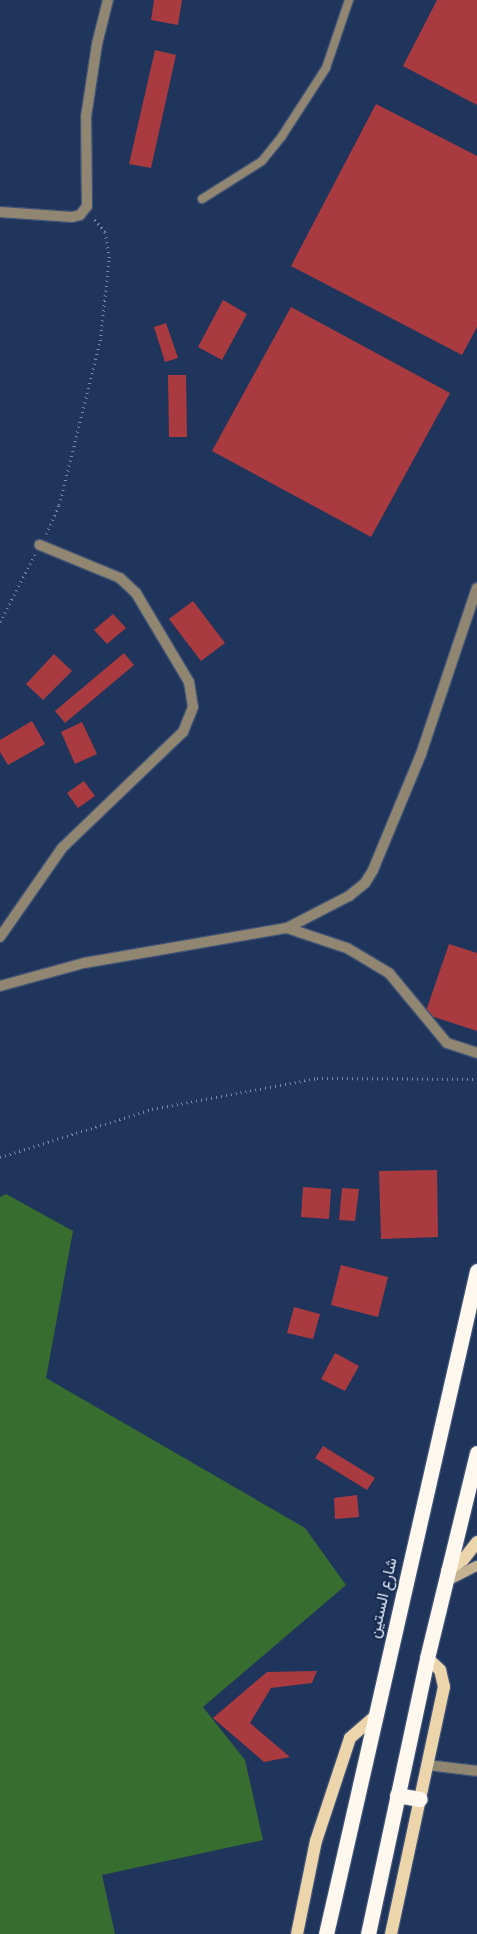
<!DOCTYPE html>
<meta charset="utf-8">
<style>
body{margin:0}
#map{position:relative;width:477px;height:1934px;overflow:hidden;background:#20355b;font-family:"Nunito Sans",Vazirmatn,sans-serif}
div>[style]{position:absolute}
.green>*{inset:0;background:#376d2f}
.building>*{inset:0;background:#a93b40}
.path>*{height:2.5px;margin-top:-1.25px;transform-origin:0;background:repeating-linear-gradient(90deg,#7988a4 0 1px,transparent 0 5px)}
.roads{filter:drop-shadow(1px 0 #405275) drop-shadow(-1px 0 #405275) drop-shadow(0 1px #405275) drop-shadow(0 -1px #405275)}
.lane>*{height:8px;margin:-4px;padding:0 4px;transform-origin:4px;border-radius:4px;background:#918671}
.street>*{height:10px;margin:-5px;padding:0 5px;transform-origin:5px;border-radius:5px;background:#918671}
.secondary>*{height:10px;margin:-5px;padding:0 5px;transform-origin:5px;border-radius:5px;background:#c5b292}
.primary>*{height:12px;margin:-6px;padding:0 6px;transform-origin:6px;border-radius:6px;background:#edd5ab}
.highway>*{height:15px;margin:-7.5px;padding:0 7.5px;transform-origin:7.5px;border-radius:7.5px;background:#fef8ee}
span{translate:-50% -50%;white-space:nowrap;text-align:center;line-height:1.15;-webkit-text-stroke:4px #162a4f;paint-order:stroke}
.street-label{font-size:16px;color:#e5edfc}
</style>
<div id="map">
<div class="green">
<div style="clip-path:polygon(6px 1194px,73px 1231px,46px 1378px,305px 1528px,346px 1585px,203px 1707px,245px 1760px,263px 1840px,102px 1875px,115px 1934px,0 1934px,0 1197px)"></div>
</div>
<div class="building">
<div style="clip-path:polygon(154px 0,182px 0,178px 25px,151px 20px)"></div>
<div style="clip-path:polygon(437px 0,477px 0,477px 105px,403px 66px)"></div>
<div style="clip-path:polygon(155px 50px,176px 55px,151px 168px,129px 164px)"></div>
<div style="clip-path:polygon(376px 104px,477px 156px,477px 327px,462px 355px,291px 266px)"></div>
<div style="clip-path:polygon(223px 300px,247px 314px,222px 360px,198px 347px)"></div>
<div style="clip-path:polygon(291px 307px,450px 393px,371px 537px,212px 451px)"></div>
<div style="clip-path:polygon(166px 323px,178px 358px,165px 362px,154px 327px)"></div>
<div style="clip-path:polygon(168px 375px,186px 375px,187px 437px,169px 437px)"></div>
<div style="clip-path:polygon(193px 601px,225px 643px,201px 661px,169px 619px)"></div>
<div style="clip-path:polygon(113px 614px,126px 628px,107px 644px,94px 630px)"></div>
<div style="clip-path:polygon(124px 653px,134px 665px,65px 723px,55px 711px)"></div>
<div style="clip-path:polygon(54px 654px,72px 671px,43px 700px,26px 684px)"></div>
<div style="clip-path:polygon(32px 721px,45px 744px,8px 765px,0 752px,0 740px)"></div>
<div style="clip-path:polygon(82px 722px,97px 754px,75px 764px,61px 732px)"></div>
<div style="clip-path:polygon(84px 781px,95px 796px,78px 808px,67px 793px)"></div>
<div style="clip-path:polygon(449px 944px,477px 953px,477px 1031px,425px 1014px)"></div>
<div style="clip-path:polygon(437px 1170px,438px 1237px,381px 1239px,379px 1171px)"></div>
<div style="clip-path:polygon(303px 1187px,331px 1189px,329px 1219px,301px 1217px)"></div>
<div style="clip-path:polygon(342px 1188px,359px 1189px,355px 1221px,339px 1220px)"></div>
<div style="clip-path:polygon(341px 1265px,388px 1277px,378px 1317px,331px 1305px)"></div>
<div style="clip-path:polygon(294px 1307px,320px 1314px,313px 1339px,287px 1333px)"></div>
<div style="clip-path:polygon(335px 1353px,359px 1366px,345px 1391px,321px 1379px)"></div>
<div style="clip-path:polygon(323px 1446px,375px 1478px,367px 1490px,315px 1458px)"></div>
<div style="clip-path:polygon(357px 1495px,359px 1517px,335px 1519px,334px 1498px)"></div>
<div style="clip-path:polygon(317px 1671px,312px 1683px,271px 1688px,250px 1723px,290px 1757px,264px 1762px,213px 1718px,267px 1672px)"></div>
</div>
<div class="path">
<div style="left:46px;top:534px;width:32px;rotate:-66deg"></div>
<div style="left:59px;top:505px;width:169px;rotate:-76deg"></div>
<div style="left:100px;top:341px;width:83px;rotate:-83.8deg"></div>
<div style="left:109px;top:258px;width:26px;rotate:-99deg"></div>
<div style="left:105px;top:232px;width:18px;rotate:-131deg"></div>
<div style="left:0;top:622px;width:76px;rotate:-62.8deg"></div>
<div style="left:0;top:1157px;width:159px;rotate:-17.5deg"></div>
<div style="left:152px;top:1109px;width:168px;rotate:-10.6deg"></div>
<div style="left:317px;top:1078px;width:160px;rotate:0.4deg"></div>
</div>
<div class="roads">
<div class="lane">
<div style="left:202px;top:199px;width:71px;rotate:-32.3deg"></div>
<div style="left:262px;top:161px;width:32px;rotate:-51deg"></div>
<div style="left:282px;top:136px;width:81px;rotate:-57.1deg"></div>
<div style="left:326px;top:68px;width:72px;rotate:-71.3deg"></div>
</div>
<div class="street">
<div style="left:0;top:212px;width:72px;rotate:4deg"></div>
<div style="left:72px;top:217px;width:8px;rotate:-14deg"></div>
<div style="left:80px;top:215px;width:11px;rotate:-52deg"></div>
<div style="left:87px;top:206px;width:89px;rotate:-90.6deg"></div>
<div style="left:86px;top:117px;width:74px;rotate:-81.4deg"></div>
<div style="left:97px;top:44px;width:45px;rotate:-76deg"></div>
<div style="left:287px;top:928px;width:63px;rotate:18.4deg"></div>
<div style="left:347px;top:948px;width:49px;rotate:30.8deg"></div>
<div style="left:389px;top:973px;width:91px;rotate:50.4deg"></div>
<div style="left:447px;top:1043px;width:32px;rotate:18deg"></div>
<div style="left:0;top:937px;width:108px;rotate:-55.1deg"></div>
<div style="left:62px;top:848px;width:168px;rotate:-43.8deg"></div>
<div style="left:183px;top:732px;width:27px;rotate:-68deg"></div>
<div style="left:193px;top:707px;width:25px;rotate:-99deg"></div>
<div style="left:189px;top:682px;width:104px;rotate:-120.8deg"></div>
<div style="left:136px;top:593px;width:22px;rotate:-137deg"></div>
<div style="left:120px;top:578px;width:87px;rotate:-157.6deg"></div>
<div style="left:0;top:986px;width:87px;rotate:-15.3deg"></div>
<div style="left:84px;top:963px;width:206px;rotate:-9.8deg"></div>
<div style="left:287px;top:928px;width:70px;rotate:-27.3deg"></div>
<div style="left:349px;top:896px;width:21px;rotate:-39deg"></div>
<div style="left:365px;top:883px;width:15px;rotate:-58deg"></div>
<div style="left:373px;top:870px;width:126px;rotate:-67.5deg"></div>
<div style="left:421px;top:754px;width:175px;rotate:-71.4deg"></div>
<div style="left:427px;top:1765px;width:50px;rotate:6.8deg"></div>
</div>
<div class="secondary">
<div style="left:445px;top:1582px;width:36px;rotate:-27deg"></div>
</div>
<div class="primary">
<div style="left:447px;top:1571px;width:19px;rotate:-35deg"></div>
<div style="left:463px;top:1560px;width:23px;rotate:-52deg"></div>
<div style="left:297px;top:1934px;width:95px;rotate:-78.5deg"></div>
<div style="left:316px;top:1841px;width:108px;rotate:-71.7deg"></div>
<div style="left:350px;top:1738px;width:32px;rotate:-41deg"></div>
<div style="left:391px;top:1934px;width:253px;rotate:-77.9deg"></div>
<div style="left:444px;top:1687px;width:17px;rotate:-103deg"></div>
<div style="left:440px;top:1670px;width:18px;rotate:-137deg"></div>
</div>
<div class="highway">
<div style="left:397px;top:1795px;width:23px;rotate:10deg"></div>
<div style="left:326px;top:1934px;width:680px;rotate:-77.17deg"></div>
<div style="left:368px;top:1934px;width:282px;rotate:-77.9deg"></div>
<div style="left:427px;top:1658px;width:211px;rotate:-76.3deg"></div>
</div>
</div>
<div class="street-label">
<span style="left:383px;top:1598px;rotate:-77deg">شارع الستين</span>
</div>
</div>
